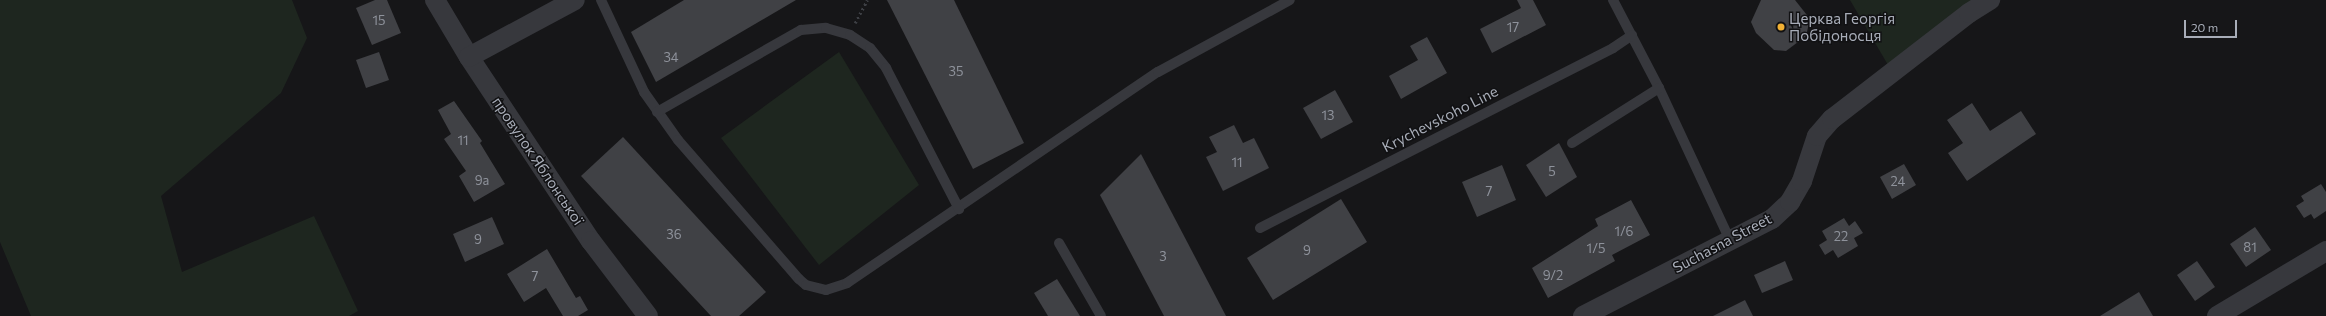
<!DOCTYPE html>
<meta charset="utf-8">
<style>
body{margin:0}
#map{position:relative;width:2326px;height:316px;overflow:hidden;background:#161618;font-family:Commissioner,sans-serif}
div>[style]{position:absolute}
.green>*{inset:0;background:#1e261f}
.building>*{inset:0;background:#404145}
.path>*{height:2.5px;margin-top:-1.25px;transform-origin:0;background:repeating-linear-gradient(90deg,#3d3f44 0 2px,transparent 0 5px)}
.lane>*{height:10px;margin:-5px;padding:0 5px;transform-origin:5px;border-radius:5px;background:#37383d}
.street>*{height:20px;margin:-10px;padding:0 10px;transform-origin:10px;border-radius:10px;background:#37383d}
.dots>*{width:11px;height:11px;translate:-50% -50%;box-sizing:border-box;border:2px solid #111113;border-radius:50%}
span{translate:-50% -50%;white-space:nowrap;text-align:center;line-height:1.15;-webkit-text-stroke:3px #111113;paint-order:stroke}
.number-label{font-size:13px;color:#8e929b}
.number-label span{-webkit-text-stroke-width:0}
.poi-label{font-size:15px;color:#a8adb8}
.left{translate:0 -50%;text-align:left}
.street-label{font-size:15px;color:#a8adb8}
.scale{position:absolute;left:2184px;top:20px;width:53px;height:18px;box-sizing:border-box;border:2px solid #a8adb8;border-top:0;padding-left:5px;font-size:12px;line-height:14px;white-space:nowrap;color:#a8adb8;-webkit-text-stroke:3px #111113;paint-order:stroke}
</style>
<div id="map">
<div class="green">
<div style="clip-path:polygon(0 0,292px 0,307px 38px,281px 93px,161px 196px,182px 272px,314px 216px,358px 311px,349px 316px,31px 316px,0 242px)"></div>
<div style="clip-path:polygon(1850px 0,1980px 0,1888px 65px)"></div>
<div style="clip-path:polygon(839px 52px,919px 185px,819px 265px,721px 138px)"></div>
</div>
<div class="building">
<div style="clip-path:polygon(375px 0,387px 0,401px 33px,372px 45px,356px 8px)"></div>
<div style="clip-path:polygon(684px 0,796px 0,656px 82px,631px 32px)"></div>
<div style="clip-path:polygon(887px 0,954px 0,1024px 143px,973px 169px)"></div>
<div style="clip-path:polygon(1517px 0,1533px 0,1546px 25px,1492px 53px,1480px 29px,1521px 8px)"></div>
<div style="clip-path:polygon(1761px 0,1795px 0,1810px 19px,1806px 36px,1786px 51px,1774px 50px,1756px 33px,1751px 22px)"></div>
<div style="clip-path:polygon(1427px 37px,1447px 73px,1401px 99px,1389px 76px,1418px 60px,1410px 46px)"></div>
<div style="clip-path:polygon(379px 52px,389px 80px,366px 88px,356px 60px)"></div>
<div style="clip-path:polygon(1335px 90px,1353px 122px,1321px 139px,1303px 108px)"></div>
<div style="clip-path:polygon(454px 101px,482px 141px,480px 143px,505px 184px,474px 202px,459px 176px,466px 171px,444px 139px,451px 134px,438px 110px)"></div>
<div style="clip-path:polygon(1972px 103px,1990px 131px,2021px 111px,2036px 134px,1967px 181px,1948px 153px,1963px 143px,1947px 120px)"></div>
<div style="clip-path:polygon(1234px 125px,1243px 143px,1254px 138px,1269px 168px,1223px 191px,1206px 157px,1217px 152px,1209px 137px)"></div>
<div style="clip-path:polygon(623px 137px,766px 292px,739px 316px,711px 316px,581px 176px)"></div>
<div style="clip-path:polygon(1559px 143px,1577px 177px,1546px 197px,1526px 165px)"></div>
<div style="clip-path:polygon(1141px 154px,1226px 316px,1164px 316px,1100px 195px)"></div>
<div style="clip-path:polygon(1904px 164px,1916px 185px,1892px 199px,1880px 177px)"></div>
<div style="clip-path:polygon(1502px 165px,1516px 200px,1477px 217px,1462px 182px)"></div>
<div style="clip-path:polygon(2321px 184px,2326px 192px,2326px 211px,2314px 219px,2311px 214px,2304px 218px,2296px 206px,2304px 201px,2301px 196px)"></div>
<div style="clip-path:polygon(1341px 199px,1367px 242px,1273px 300px,1247px 258px)"></div>
<div style="clip-path:polygon(1631px 200px,1650px 235px,1612px 255px,1615px 261px,1548px 298px,1532px 268px,1598px 226px,1595px 219px)"></div>
<div style="clip-path:polygon(492px 217px,504px 244px,465px 262px,453px 234px)"></div>
<div style="clip-path:polygon(1844px 218px,1849px 226px,1855px 221px,1863px 233px,1854px 238px,1858px 246px,1838px 258px,1833px 250px,1825px 255px,1819px 245px,1827px 240px,1822px 231px)"></div>
<div style="clip-path:polygon(2255px 227px,2271px 250px,2246px 267px,2230px 244px)"></div>
<div style="clip-path:polygon(547px 249px,576px 298px,580px 296px,588px 310px,578px 316px,563px 316px,546px 288px,524px 302px,507px 274px)"></div>
<div style="clip-path:polygon(1785px 261px,1793px 280px,1762px 293px,1754px 275px)"></div>
<div style="clip-path:polygon(2197px 261px,2215px 287px,2195px 301px,2177px 275px)"></div>
<div style="clip-path:polygon(1057px 279px,1080px 316px,1048px 316px,1034px 293px)"></div>
<div style="clip-path:polygon(2139px 292px,2153px 316px,2100px 316px)"></div>
<div style="clip-path:polygon(1745px 300px,1753px 316px,1713px 316px)"></div>
</div>
<div class="path">
<div style="left:855px;top:23px;width:26px;rotate:-62deg"></div>
</div>
<div class="lane">
<div style="left:601px;top:0;width:102px;rotate:64.9deg"></div>
<div style="left:644px;top:92px;width:59px;rotate:54.7deg"></div>
<div style="left:678px;top:140px;width:184px;rotate:49deg"></div>
<div style="left:799px;top:279px;width:9px;rotate:41deg"></div>
<div style="left:806px;top:285px;width:21px;rotate:14deg"></div>
<div style="left:826px;top:290px;width:22px;rotate:-18deg"></div>
<div style="left:847px;top:283px;width:376px;rotate:-34.2deg"></div>
<div style="left:1158px;top:72px;width:150px;rotate:-28.6deg"></div>
<div style="left:1613px;top:0;width:99px;rotate:62.4deg"></div>
<div style="left:1659px;top:88px;width:168px;rotate:65deg"></div>
<div style="left:657px;top:112px;width:166px;rotate:-29.7deg"></div>
<div style="left:801px;top:30px;width:25px;rotate:-5deg"></div>
<div style="left:826px;top:28px;width:25px;rotate:16deg"></div>
<div style="left:850px;top:35px;width:24px;rotate:33deg"></div>
<div style="left:870px;top:48px;width:26px;rotate:51deg"></div>
<div style="left:886px;top:68px;width:159px;rotate:62.6deg"></div>
<div style="left:1572px;top:143px;width:103px;rotate:-32.3deg"></div>
<div style="left:1260px;top:228px;width:396px;rotate:-27deg"></div>
<div style="left:1613px;top:48px;width:23px;rotate:-34deg"></div>
<div style="left:1059px;top:243px;width:84px;rotate:60.1deg"></div>
</div>
<div class="street">
<div style="left:435px;top:0;width:66px;rotate:59.2deg"></div>
<div style="left:469px;top:57px;width:221px;rotate:56.5deg"></div>
<div style="left:591px;top:241px;width:94px;rotate:52.8deg"></div>
<div style="left:469px;top:57px;width:120px;rotate:-28.3deg"></div>
<div style="left:1583px;top:316px;width:212px;rotate:-27.2deg"></div>
<div style="left:1772px;top:219px;width:25px;rotate:-43deg"></div>
<div style="left:1790px;top:202px;width:24px;rotate:-60deg"></div>
<div style="left:1802px;top:181px;width:47px;rotate:-71.6deg"></div>
<div style="left:1817px;top:136px;width:23px;rotate:-49deg"></div>
<div style="left:1832px;top:119px;width:173px;rotate:-37.7deg"></div>
<div style="left:1969px;top:13px;width:25px;rotate:-32deg"></div>
<div style="left:2217px;top:316px;width:127px;rotate:-30.8deg"></div>
</div>
<div class="dots">
<div style="left:1781px;top:27px;background:#f2b134"></div>
</div>
<div class="number-label">
<span style="left:379px;top:20px">15</span>
<span style="left:1513px;top:27px">17</span>
<span style="left:671px;top:57px">34</span>
<span style="left:956px;top:71px">35</span>
<span style="left:1328px;top:115px">13</span>
<span style="left:463px;top:140px">11</span>
<span style="left:1237px;top:162px">11</span>
<span style="left:1552px;top:171px">5</span>
<span style="left:482px;top:180px">9а</span>
<span style="left:1898px;top:181px">24</span>
<span style="left:1489px;top:191px">7</span>
<span style="left:1624px;top:231px">1/6</span>
<span style="left:674px;top:234px">36</span>
<span style="left:1841px;top:236px">22</span>
<span style="left:478px;top:239px">9</span>
<span style="left:2250px;top:247px">81</span>
<span style="left:1596px;top:248px">1/5</span>
<span style="left:1307px;top:250px">9</span>
<span style="left:1163px;top:256px">3</span>
<span style="left:1553px;top:275px">9/2</span>
<span style="left:535px;top:276px">7</span>
</div>
<div class="poi-label">
<span class="left" style="left:1789px;top:27px">Церква Георгія<br>Побідоносця</span>
</div>
<div class="street-label">
<span style="left:1440px;top:119px;rotate:-27deg">Krychevskoho Line</span>
<span style="left:538px;top:161px;rotate:56deg">провулок Яблонської</span>
<span style="left:1722px;top:243px;rotate:-28deg">Suchasna Street</span>
</div>
<div class="scale">20 m</div>
</div>
